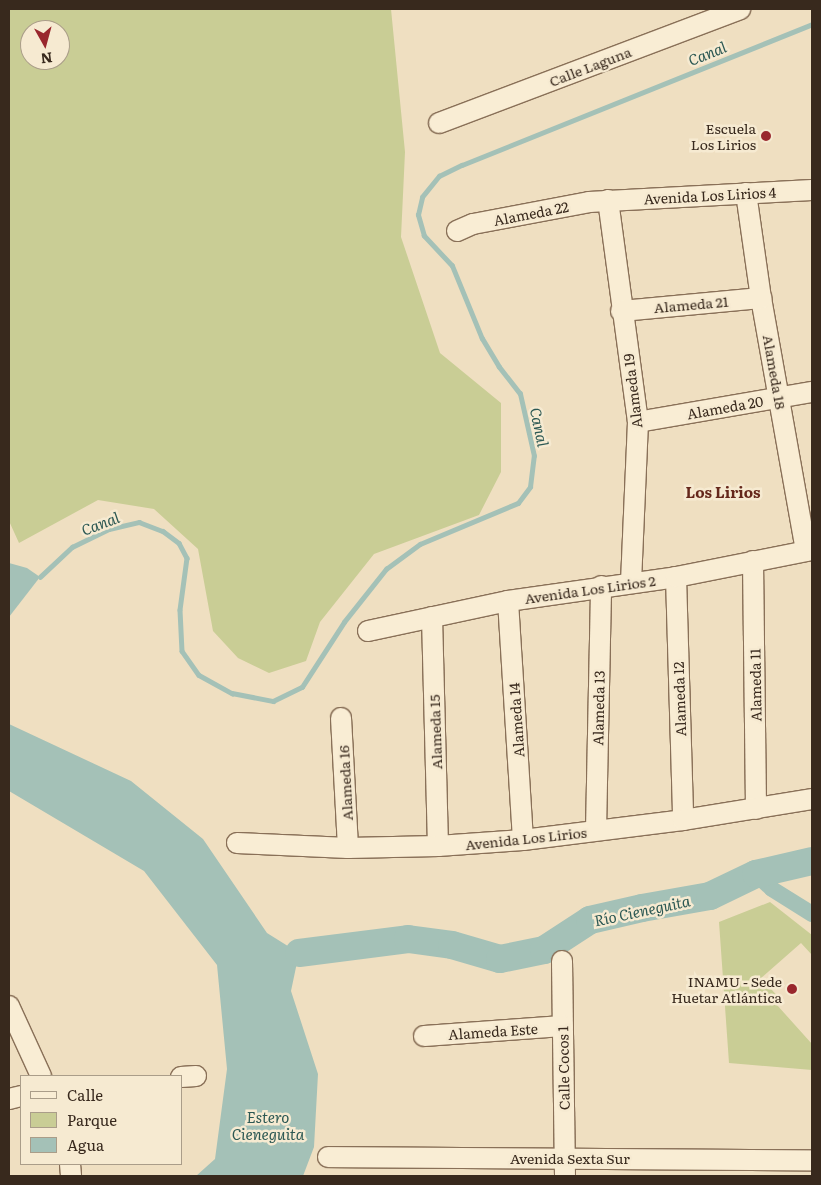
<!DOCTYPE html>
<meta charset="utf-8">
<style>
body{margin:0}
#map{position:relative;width:821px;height:1185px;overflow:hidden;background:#efdfc1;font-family:Literata,serif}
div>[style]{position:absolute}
.green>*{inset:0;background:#c9cd95}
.water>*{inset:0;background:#a4c1b7}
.stream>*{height:4.5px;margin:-2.25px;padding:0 2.25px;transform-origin:2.25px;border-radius:2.25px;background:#a4c1b7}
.canal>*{height:16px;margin:-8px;padding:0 8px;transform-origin:8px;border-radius:8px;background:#a4c1b7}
.river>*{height:28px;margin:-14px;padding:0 14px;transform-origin:14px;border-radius:14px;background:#a4c1b7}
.roads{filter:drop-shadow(1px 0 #897058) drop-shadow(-1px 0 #897058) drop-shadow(0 1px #897058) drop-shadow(0 -1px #897058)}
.minor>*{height:20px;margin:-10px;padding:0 10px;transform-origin:10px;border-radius:10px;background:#f9edd4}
.dots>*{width:14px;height:14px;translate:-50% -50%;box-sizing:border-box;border:2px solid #f6ead1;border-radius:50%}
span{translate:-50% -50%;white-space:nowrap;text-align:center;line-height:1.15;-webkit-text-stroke:5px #f6ead1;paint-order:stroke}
.street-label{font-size:14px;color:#38291d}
.poi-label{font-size:14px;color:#38291d}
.right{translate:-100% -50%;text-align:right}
.water-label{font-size:15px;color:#2c5853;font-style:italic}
.neighbourhood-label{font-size:15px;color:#65271b;font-weight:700}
.frame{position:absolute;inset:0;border:10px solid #38291d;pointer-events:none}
.legend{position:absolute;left:20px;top:1075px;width:162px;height:90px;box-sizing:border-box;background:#f6ead1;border:1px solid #aa9d89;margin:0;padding:6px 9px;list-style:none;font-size:15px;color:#38291d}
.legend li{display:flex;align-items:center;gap:10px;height:25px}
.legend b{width:25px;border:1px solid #aa9d89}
.north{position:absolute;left:20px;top:20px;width:50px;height:50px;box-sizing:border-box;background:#f6ead1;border:1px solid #aa9d89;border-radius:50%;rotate:173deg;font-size:14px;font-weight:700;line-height:20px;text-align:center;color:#38291d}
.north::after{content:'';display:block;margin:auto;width:18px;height:22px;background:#99272d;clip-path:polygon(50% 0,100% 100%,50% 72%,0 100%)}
</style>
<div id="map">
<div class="green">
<div style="clip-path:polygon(evenodd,9px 9px,391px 9px,405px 152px,401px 237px,440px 353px,501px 403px,501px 472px,479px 515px,374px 554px,320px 622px,306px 661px,269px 673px,238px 658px,213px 631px,198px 549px,154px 509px,98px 500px,19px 543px,9px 521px,9px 9px,30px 30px,60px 30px,60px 60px,30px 60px,30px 30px)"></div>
<div style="clip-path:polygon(770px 902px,812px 935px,812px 955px,801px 943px,761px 978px,781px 1000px,777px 1005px,812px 1044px,812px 1070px,729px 1063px,719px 922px)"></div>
</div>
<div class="water">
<div style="clip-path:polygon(9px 563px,27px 568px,40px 577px,9px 617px)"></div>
<div style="clip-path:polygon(9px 724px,131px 781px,203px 839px,267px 933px,299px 953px,291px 991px,318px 1074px,314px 1147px,303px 1176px,196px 1176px,215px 1159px,227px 1069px,217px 965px,144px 871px,9px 791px)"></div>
</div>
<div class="stream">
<div style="left:40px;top:577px;width:44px;rotate:-43.2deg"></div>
<div style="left:72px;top:547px;width:41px;rotate:-25.9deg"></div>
<div style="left:109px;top:529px;width:31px;rotate:-13deg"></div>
<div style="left:139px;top:522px;width:26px;rotate:21deg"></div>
<div style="left:163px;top:531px;width:20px;rotate:37deg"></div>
<div style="left:179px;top:543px;width:17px;rotate:62deg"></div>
<div style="left:187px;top:558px;width:52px;rotate:97.7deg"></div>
<div style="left:180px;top:610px;width:41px;rotate:87.2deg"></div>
<div style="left:182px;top:651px;width:29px;rotate:55deg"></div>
<div style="left:199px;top:675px;width:38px;rotate:29deg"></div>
<div style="left:232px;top:693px;width:42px;rotate:11deg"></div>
<div style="left:273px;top:701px;width:32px;rotate:-26deg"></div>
<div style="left:302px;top:687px;width:77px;rotate:-57.1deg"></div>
<div style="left:344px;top:622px;width:68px;rotate:-51.6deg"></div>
<div style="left:386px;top:569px;width:42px;rotate:-36.3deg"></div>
<div style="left:420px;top:544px;width:106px;rotate:-22.7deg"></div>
<div style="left:518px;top:503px;width:20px;rotate:-53deg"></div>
<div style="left:530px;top:487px;width:31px;rotate:-83deg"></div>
<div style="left:534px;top:456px;width:64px;rotate:-102.7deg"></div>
<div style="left:520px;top:394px;width:34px;rotate:-128deg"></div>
<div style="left:499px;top:367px;width:33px;rotate:-121deg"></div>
<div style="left:482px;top:339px;width:79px;rotate:-112.3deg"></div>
<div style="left:452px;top:266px;width:41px;rotate:-133deg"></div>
<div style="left:424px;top:236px;width:22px;rotate:-106deg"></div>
<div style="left:418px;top:215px;width:18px;rotate:-77deg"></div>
<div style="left:422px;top:197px;width:27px;rotate:-51deg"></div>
<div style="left:439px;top:176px;width:25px;rotate:-26deg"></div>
<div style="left:462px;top:165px;width:377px;rotate:-21.9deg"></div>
</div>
<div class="canal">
<div style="left:756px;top:874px;width:22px;rotate:43deg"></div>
<div style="left:772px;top:889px;width:47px;rotate:32deg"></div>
</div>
<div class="river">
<div style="left:299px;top:953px;width:110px;rotate:-7.3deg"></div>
<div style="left:408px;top:939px;width:44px;rotate:7.8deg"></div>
<div style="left:452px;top:945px;width:50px;rotate:16.3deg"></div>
<div style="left:500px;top:959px;width:45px;rotate:-11.6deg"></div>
<div style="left:544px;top:950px;width:55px;rotate:-33.1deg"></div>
<div style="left:590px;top:920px;width:53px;rotate:-13deg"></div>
<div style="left:642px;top:908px;width:69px;rotate:-10deg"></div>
<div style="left:710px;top:896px;width:51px;rotate:-25.6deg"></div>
<div style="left:756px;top:874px;width:57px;rotate:-13.1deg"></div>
</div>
<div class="roads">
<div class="minor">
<div style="left:439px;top:123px;width:322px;rotate:-20.7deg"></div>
<div style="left:746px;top:193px;width:106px;rotate:81.9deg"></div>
<div style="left:761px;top:298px;width:257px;rotate:79.9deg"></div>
<div style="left:608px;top:200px;width:224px;rotate:82.3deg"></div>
<div style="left:638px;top:422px;width:161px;rotate:92.5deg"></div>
<div style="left:457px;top:231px;width:17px;rotate:-24deg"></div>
<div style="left:473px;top:224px;width:118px;rotate:-10.7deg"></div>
<div style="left:589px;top:202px;width:223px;rotate:-3.1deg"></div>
<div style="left:621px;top:311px;width:141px;rotate:-5.3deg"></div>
<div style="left:638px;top:422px;width:177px;rotate:-9.8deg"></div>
<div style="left:753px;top:561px;width:248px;rotate:89.3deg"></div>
<div style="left:676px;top:577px;width:243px;rotate:88.3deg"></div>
<div style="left:508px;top:601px;width:239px;rotate:86.4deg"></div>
<div style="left:432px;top:617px;width:229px;rotate:88.5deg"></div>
<div style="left:368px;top:631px;width:143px;rotate:-12.1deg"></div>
<div style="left:508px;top:601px;width:170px;rotate:-8.1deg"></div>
<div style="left:676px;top:577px;width:139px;rotate:-11.2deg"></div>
<div style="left:341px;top:718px;width:130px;rotate:86.9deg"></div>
<div style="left:596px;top:830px;width:244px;rotate:-88.8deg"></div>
<div style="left:237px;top:843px;width:111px;rotate:2.6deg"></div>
<div style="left:348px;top:848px;width:90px;rotate:-1.3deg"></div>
<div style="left:438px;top:846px;width:85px;rotate:-4deg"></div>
<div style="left:523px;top:840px;width:161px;rotate:-7.1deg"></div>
<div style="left:683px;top:820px;width:131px;rotate:-9.2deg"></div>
<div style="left:562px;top:961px;width:215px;rotate:89.2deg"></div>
<div style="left:9px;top:1006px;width:77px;rotate:65.4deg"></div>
<div style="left:424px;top:1036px;width:139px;rotate:-4.1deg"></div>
<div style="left:181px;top:1077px;width:15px;rotate:-4deg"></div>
<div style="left:9px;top:1099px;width:12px;rotate:-14deg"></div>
<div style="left:328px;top:1157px;width:484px;rotate:0.4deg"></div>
<div style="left:70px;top:1164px;width:12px;rotate:85deg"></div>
</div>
</div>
<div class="dots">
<div style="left:766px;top:136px;background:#99272d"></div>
<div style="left:792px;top:989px;background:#99272d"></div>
</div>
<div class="street-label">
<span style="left:590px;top:66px;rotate:-21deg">Calle Laguna</span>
<span style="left:710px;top:195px;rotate:-3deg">Avenida Los Lirios 4</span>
<span style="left:531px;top:213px;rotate:-11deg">Alameda 22</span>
<span style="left:691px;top:304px;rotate:-5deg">Alameda 21</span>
<span style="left:775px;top:372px;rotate:80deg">Alameda 18</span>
<span style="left:632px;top:391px;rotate:-97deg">Alameda 19</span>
<span style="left:725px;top:407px;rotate:-10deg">Alameda 20</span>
<span style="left:590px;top:589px;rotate:-8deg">Avenida Los Lirios 2</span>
<span style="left:755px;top:685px;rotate:-91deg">Alameda 11</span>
<span style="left:679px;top:699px;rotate:-92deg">Alameda 12</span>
<span style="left:598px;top:708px;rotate:-89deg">Alameda 13</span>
<span style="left:516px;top:720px;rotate:-94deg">Alameda 14</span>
<span style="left:435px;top:732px;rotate:-92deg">Alameda 15</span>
<span style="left:345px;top:783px;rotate:-93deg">Alameda 16</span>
<span style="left:526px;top:838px;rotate:-6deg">Avenida Los Lirios</span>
<span style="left:493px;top:1031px;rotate:-4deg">Alameda Este</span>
<span style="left:563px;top:1068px;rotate:-91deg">Calle Cocos 1</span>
<span style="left:570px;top:1158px">Avenida Sexta Sur</span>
</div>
<div class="poi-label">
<span class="right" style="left:756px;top:136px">Escuela<br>Los Lirios</span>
<span class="right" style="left:782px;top:989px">INAMU - Sede<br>Huetar Atlántica</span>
</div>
<div class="water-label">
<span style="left:707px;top:53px;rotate:-22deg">Canal</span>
<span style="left:540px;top:427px;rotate:78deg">Canal</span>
<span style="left:100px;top:523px;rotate:-21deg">Canal</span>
<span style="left:642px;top:910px;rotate:-12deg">Río Cieneguita</span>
<span style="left:268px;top:1125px">Estero<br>Cieneguita</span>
</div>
<div class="neighbourhood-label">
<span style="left:723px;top:492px">Los Lirios</span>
</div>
<div class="frame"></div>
<ul class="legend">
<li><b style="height:6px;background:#f9edd4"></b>Calle</li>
<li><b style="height:14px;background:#c9cd95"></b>Parque</li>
<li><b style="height:14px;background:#a4c1b7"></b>Agua</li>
</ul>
<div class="north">N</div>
</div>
